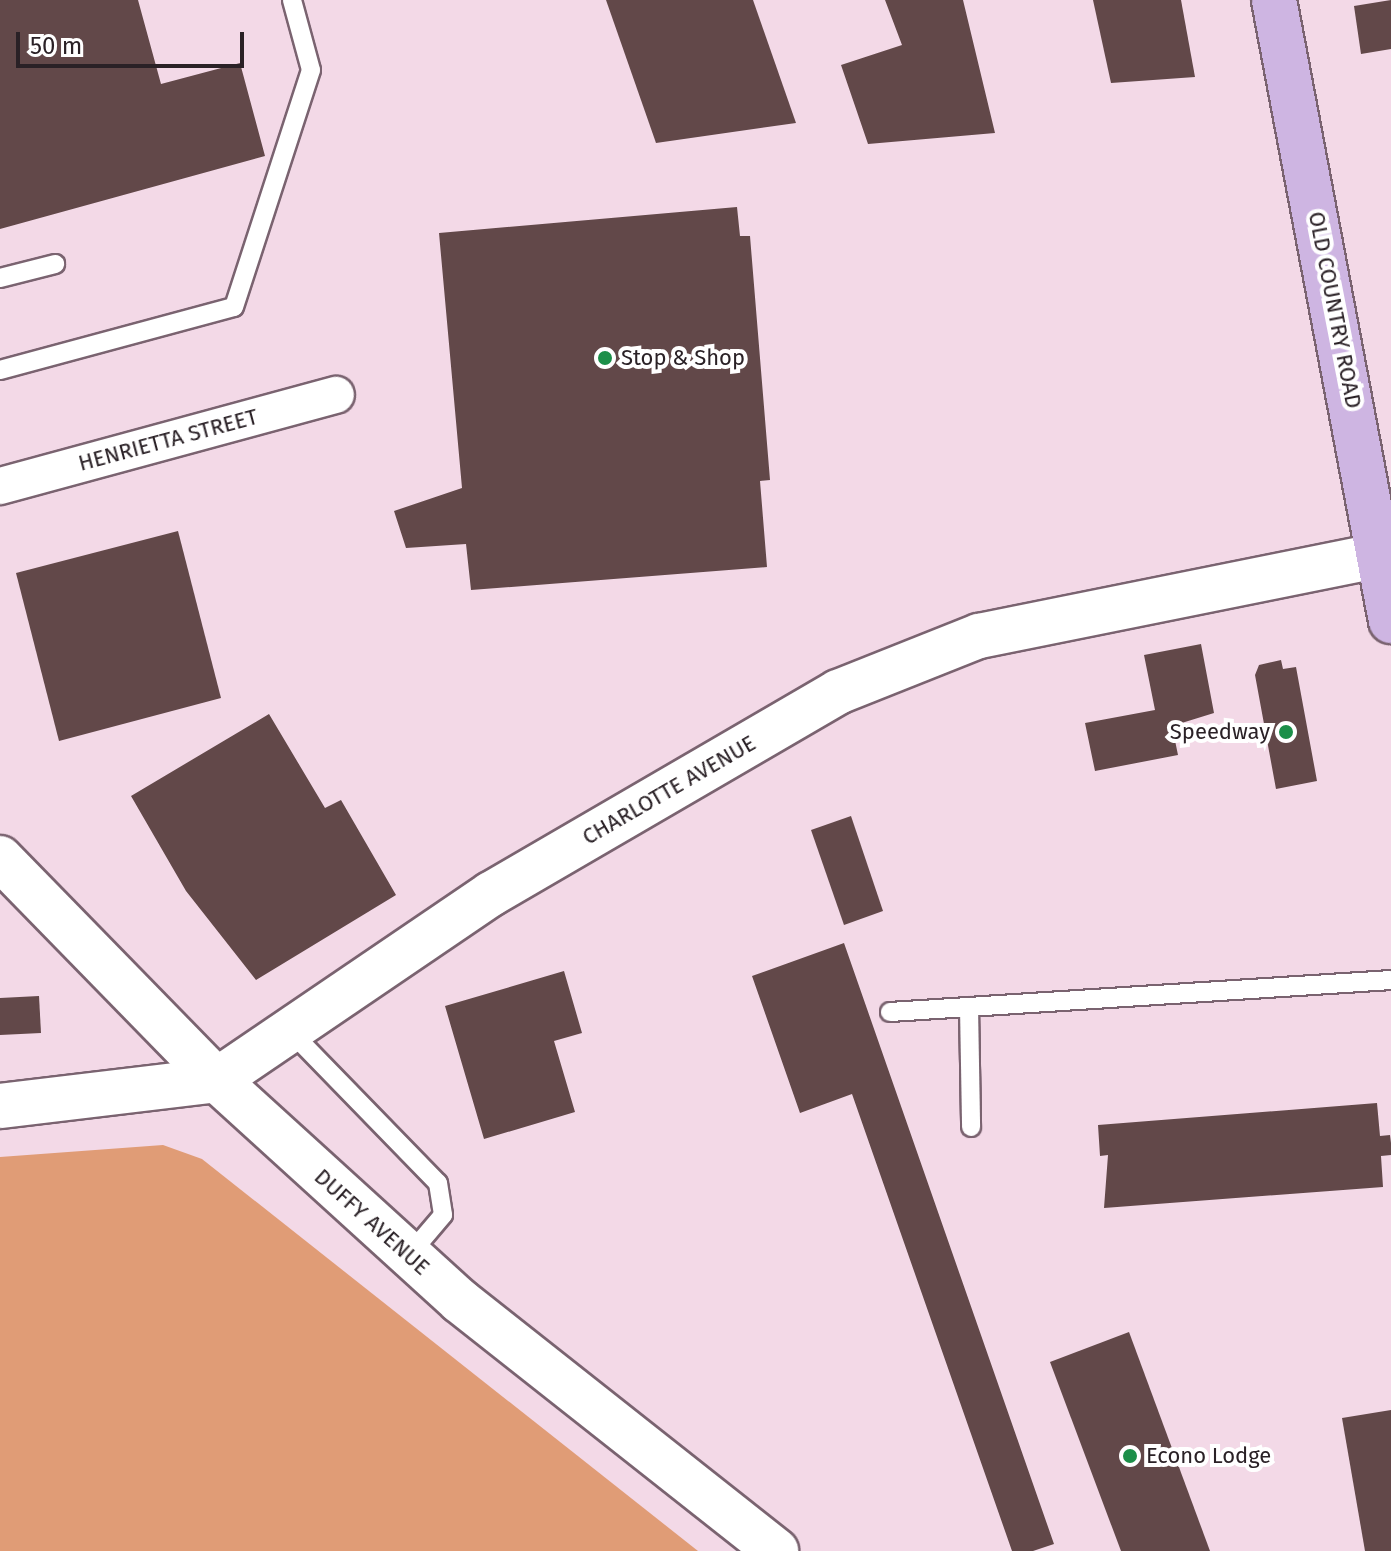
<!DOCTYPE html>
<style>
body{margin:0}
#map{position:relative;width:1391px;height:1551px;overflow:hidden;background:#f3d9e7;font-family:"Fira Sans",sans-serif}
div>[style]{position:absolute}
.green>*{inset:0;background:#e09c76}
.building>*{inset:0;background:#624849}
.roads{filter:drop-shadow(2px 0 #7a6370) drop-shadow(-2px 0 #7a6370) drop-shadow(0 2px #7a6370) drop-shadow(0 -2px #7a6370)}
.lane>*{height:18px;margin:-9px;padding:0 9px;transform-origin:9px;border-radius:9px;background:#fff}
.street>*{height:36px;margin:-18px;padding:0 18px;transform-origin:18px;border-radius:18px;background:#fff}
.secondary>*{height:44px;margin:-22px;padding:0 22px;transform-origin:22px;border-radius:22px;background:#fff}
.primary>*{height:44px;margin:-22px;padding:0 22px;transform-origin:22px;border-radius:22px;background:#ceb5e2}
.dots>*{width:22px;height:22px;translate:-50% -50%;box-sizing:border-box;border:4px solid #fff;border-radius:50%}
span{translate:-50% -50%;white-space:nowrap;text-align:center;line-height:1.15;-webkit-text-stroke:8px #fff;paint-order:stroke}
.street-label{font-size:22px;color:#2a2126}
.poi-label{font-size:22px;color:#2a2126}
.left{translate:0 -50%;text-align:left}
.right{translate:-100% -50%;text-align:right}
.scale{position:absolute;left:16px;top:32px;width:228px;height:36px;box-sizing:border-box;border:4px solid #2a2126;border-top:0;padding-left:10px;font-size:24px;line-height:28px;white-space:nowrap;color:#2a2126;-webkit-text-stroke:6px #fff;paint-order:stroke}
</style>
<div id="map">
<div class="green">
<div style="clip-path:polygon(163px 1145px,202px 1159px,698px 1551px,0 1551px,0 1157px)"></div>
</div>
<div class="building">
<div style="clip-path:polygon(0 0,138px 0,161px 84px,240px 63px,265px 156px,0 229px)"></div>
<div style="clip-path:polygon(606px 0,753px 0,796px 123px,656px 143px)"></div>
<div style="clip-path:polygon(885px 0,963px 0,995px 133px,868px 144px,841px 65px,902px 45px)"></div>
<div style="clip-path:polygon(1093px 0,1181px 0,1195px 77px,1111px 83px)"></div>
<div style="clip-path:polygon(1391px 0,1391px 49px,1361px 54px,1354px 6px)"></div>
<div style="clip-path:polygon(737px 207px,740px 236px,750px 236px,770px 480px,760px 481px,767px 567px,471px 590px,466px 544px,406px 548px,394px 511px,462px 488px,439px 233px)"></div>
<div style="clip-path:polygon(178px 531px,221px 698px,59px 741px,16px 573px)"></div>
<div style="clip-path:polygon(1201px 644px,1214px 713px,1172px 726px,1178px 755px,1095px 771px,1085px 723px,1155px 710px,1144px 655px)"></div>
<div style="clip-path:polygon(1281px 660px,1283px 669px,1296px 667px,1317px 781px,1276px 789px,1255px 675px,1259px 665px)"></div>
<div style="clip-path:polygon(269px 714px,325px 808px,341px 800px,396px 895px,256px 980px,186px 891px,131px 796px)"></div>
<div style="clip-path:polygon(851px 816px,883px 911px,844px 925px,811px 830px)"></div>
<div style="clip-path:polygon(844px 943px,1054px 1544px,1033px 1551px,1012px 1551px,852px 1094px,800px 1113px,752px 976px)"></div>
<div style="clip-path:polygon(564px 971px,582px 1033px,554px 1041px,575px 1112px,484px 1139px,445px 1006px)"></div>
<div style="clip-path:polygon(39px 996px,41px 1033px,0 1035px,0 998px)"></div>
<div style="clip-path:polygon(1377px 1103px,1380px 1136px,1390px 1135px,1391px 1143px,1391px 1155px,1381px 1156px,1383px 1187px,1104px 1208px,1108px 1155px,1100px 1156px,1098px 1125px)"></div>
<div style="clip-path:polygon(1129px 1332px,1210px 1551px,1121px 1551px,1050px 1362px)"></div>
<div style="clip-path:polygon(1391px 1410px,1391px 1551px,1365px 1551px,1342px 1418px)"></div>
</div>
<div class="roads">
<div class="lane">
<div style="left:0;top:278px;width:57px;rotate:-14.3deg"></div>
<div style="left:0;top:370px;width:242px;rotate:-15.1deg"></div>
<div style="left:234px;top:307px;width:249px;rotate:-72deg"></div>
<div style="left:311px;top:70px;width:73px;rotate:-105.2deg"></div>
<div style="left:969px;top:1007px;width:120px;rotate:89deg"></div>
<div style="left:890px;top:1012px;width:502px;rotate:-3.65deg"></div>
<div style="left:290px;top:1031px;width:212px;rotate:45.8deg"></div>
<div style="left:438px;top:1183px;width:32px;rotate:81deg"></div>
<div style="left:443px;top:1215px;width:52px;rotate:130.4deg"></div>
</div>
<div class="street">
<div style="left:0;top:486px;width:348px;rotate:-15.2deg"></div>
</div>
<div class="secondary">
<div style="left:0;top:858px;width:310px;rotate:45.7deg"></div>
<div style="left:217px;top:1080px;width:328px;rotate:42.3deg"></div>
<div style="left:460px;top:1301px;width:403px;rotate:38.3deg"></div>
<div style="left:0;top:1106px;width:219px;rotate:-6.8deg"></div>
<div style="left:217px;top:1080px;width:331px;rotate:-34.2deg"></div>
<div style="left:491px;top:894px;width:402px;rotate:-30.2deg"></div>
<div style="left:838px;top:692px;width:152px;rotate:-21.7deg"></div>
<div style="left:979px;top:636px;width:409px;rotate:-11.4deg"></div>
</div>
<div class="primary">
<div style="left:1274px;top:0;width:632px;rotate:79.33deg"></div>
</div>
</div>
<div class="dots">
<div style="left:605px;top:358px;background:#1c8f49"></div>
<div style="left:1286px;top:732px;background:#1c8f49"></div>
<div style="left:1130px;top:1456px;background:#1c8f49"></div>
</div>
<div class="street-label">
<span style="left:1335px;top:310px;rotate:79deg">OLD COUNTRY ROAD</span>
<span style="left:168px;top:440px;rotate:-15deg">HENRIETTA STREET</span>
<span style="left:669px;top:790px;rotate:-30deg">CHARLOTTE AVENUE</span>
<span style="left:372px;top:1222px;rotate:42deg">DUFFY AVENUE</span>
</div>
<div class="poi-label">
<span class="left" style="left:621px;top:358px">Stop &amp; Shop</span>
<span class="right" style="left:1270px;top:732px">Speedway</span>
<span class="left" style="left:1146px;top:1456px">Econo Lodge</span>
</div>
<div class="scale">50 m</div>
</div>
